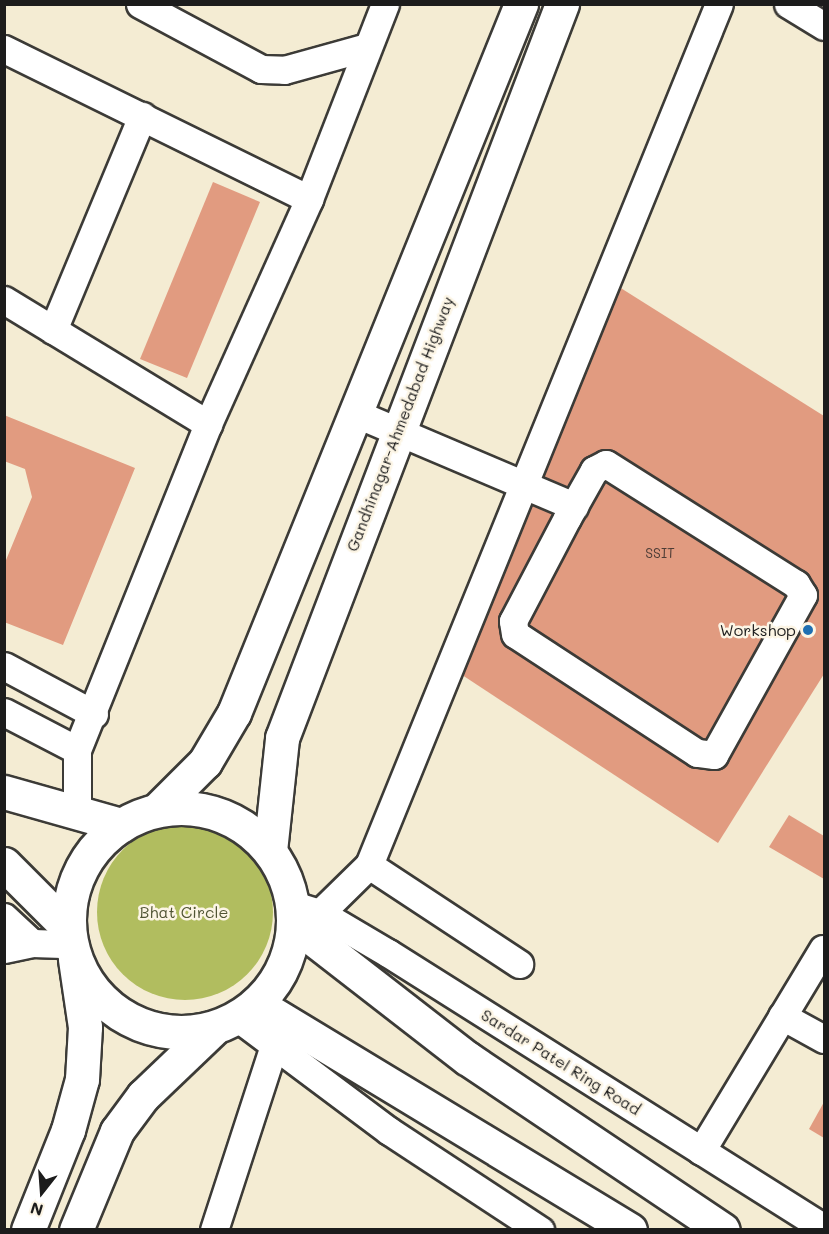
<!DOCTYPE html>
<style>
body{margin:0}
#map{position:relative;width:829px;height:1234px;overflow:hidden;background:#f4ecd3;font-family:Mali,sans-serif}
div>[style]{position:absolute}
.green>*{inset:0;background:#b1bd5f}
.round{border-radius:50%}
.building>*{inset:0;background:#e19b80}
.roads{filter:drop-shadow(2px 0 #3c3b37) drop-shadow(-2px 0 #3c3b37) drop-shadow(0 2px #3c3b37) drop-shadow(0 -2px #3c3b37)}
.minor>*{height:27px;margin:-13.5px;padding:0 13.5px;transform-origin:13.5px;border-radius:13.5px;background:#fff}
.major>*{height:33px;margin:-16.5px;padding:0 16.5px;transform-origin:16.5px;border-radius:16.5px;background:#fff}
.highway>*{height:33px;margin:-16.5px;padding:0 16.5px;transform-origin:16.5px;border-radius:16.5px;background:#fff}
.highway>.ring{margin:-16.5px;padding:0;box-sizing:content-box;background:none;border:33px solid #fff;border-radius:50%}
.dots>*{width:16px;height:16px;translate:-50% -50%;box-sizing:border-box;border:3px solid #fcf5e5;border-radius:50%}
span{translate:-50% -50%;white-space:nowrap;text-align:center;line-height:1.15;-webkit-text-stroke:5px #fcf5e5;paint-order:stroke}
.number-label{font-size:14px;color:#4d3c35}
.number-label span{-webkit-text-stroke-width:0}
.street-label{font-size:16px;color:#1c1c1c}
.poi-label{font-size:16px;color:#1c1c1c}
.right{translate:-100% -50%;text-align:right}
.park-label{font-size:16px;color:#505433}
.frame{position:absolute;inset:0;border:6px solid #1c1c1c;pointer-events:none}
.north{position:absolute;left:12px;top:1162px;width:60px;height:60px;-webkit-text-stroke:4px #fcf5e5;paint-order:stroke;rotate:197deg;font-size:16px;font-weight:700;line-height:24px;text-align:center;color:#1c1c1c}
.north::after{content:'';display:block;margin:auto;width:21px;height:27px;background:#1c1c1c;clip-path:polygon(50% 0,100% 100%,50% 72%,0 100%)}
</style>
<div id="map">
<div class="green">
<div class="round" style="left:97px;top:824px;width:176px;height:176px"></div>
</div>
<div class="building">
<div style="clip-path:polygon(213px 182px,260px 202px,187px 378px,140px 359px)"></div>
<div style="clip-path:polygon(608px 280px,824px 416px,824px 674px,718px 843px,450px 667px)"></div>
<div style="clip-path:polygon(4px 415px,135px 468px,63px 645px,4px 622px,4px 565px,32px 497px,25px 469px,4px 461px)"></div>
<div style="clip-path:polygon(789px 815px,824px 836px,824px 879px,769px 847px)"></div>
<div style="clip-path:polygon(824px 1102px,824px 1138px,809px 1129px)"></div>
</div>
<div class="roads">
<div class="minor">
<div style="left:140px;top:4px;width:137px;rotate:28.2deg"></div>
<div style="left:261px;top:69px;width:23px;rotate:2deg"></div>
<div style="left:284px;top:70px;width:86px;rotate:-15.5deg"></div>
<div style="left:788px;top:4px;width:42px;rotate:31.4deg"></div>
<div style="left:4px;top:49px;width:340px;rotate:26.2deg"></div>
<div style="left:4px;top:300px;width:239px;rotate:31.3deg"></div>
<div style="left:53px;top:330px;width:232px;rotate:-67.4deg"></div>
<div style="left:357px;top:414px;width:236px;rotate:23deg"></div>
<div style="left:606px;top:464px;width:225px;rotate:32.3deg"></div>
<div style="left:796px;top:584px;width:13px;rotate:58deg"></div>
<div style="left:803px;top:595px;width:183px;rotate:119.1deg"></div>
<div style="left:714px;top:755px;width:17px;rotate:-173deg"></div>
<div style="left:697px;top:753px;width:217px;rotate:-146.8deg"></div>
<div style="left:515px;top:634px;width:13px;rotate:-99deg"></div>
<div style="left:513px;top:621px;width:116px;rotate:-62.3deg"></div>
<div style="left:567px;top:518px;width:55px;rotate:-60.6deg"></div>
<div style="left:594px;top:470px;width:13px;rotate:-27deg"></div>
<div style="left:4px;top:666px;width:102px;rotate:28.1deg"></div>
<div style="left:4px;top:712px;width:82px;rotate:27.5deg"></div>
<div style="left:77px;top:750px;width:64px;rotate:90deg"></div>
<div style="left:77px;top:750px;width:351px;rotate:-68.1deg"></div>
<div style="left:208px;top:424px;width:247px;rotate:-65.8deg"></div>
<div style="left:309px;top:199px;width:209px;rotate:-68.7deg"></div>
<div style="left:369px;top:865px;width:180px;rotate:33.4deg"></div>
<div style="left:293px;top:905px;width:28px;rotate:17deg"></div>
<div style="left:320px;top:913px;width:79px;rotate:30.5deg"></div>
<div style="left:388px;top:953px;width:515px;rotate:32.24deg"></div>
<div style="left:320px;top:913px;width:69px;rotate:-44.4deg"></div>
<div style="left:369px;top:865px;width:929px;rotate:-67.88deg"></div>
<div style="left:4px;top:917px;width:38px;rotate:43deg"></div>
<div style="left:32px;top:943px;width:38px;rotate:2deg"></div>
<div style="left:4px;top:949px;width:29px;rotate:-12deg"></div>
<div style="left:782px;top:1016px;width:48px;rotate:28.7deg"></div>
<div style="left:238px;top:1018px;width:189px;rotate:36.8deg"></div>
<div style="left:389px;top:1131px;width:181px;rotate:33.3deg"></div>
<div style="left:701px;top:1151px;width:236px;rotate:-58.9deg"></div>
<div style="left:214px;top:1230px;width:191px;rotate:-72deg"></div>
</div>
<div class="major">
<div style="left:157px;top:810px;width:68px;rotate:-45deg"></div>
<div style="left:205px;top:762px;width:57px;rotate:-59.4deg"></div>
<div style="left:234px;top:713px;width:765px;rotate:-67.96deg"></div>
<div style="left:270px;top:851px;width:114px;rotate:-83.9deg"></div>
<div style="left:282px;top:738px;width:786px;rotate:-69.12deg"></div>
<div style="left:28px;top:1230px;width:108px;rotate:-68.2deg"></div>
<div style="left:68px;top:1130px;width:53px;rotate:-74.6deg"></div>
<div style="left:82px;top:1079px;width:52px;rotate:-86.7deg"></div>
<div style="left:85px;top:1027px;width:69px;rotate:-98.4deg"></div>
<div style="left:76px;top:1230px;width:107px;rotate:-67.5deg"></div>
<div style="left:117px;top:1131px;width:44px;rotate:-53.4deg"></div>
<div style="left:143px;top:1096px;width:97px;rotate:-43.7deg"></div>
</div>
<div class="highway">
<div style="left:4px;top:792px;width:122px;rotate:15.8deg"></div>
<div class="ring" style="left:69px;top:808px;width:191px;height:191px"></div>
<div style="left:4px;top:864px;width:91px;rotate:45deg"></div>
<div style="left:294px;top:924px;width:219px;rotate:37.8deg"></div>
<div style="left:467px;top:1058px;width:308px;rotate:33.9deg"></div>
<div style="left:257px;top:1004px;width:436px;rotate:31.2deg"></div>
</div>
</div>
<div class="dots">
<div style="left:808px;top:630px;background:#1f6fb2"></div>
</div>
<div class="number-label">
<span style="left:660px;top:553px">SSIT</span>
</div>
<div class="street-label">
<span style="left:400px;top:424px;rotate:-69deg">Gandhinagar-Ahmedabad Highway</span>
<span style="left:561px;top:1062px;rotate:32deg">Sardar Patel Ring Road</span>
</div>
<div class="poi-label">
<span class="right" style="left:796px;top:630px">Workshop</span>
</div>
<div class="park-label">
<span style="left:184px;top:912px">Bhat Circle</span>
</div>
<div class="frame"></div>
<div class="north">N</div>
</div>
